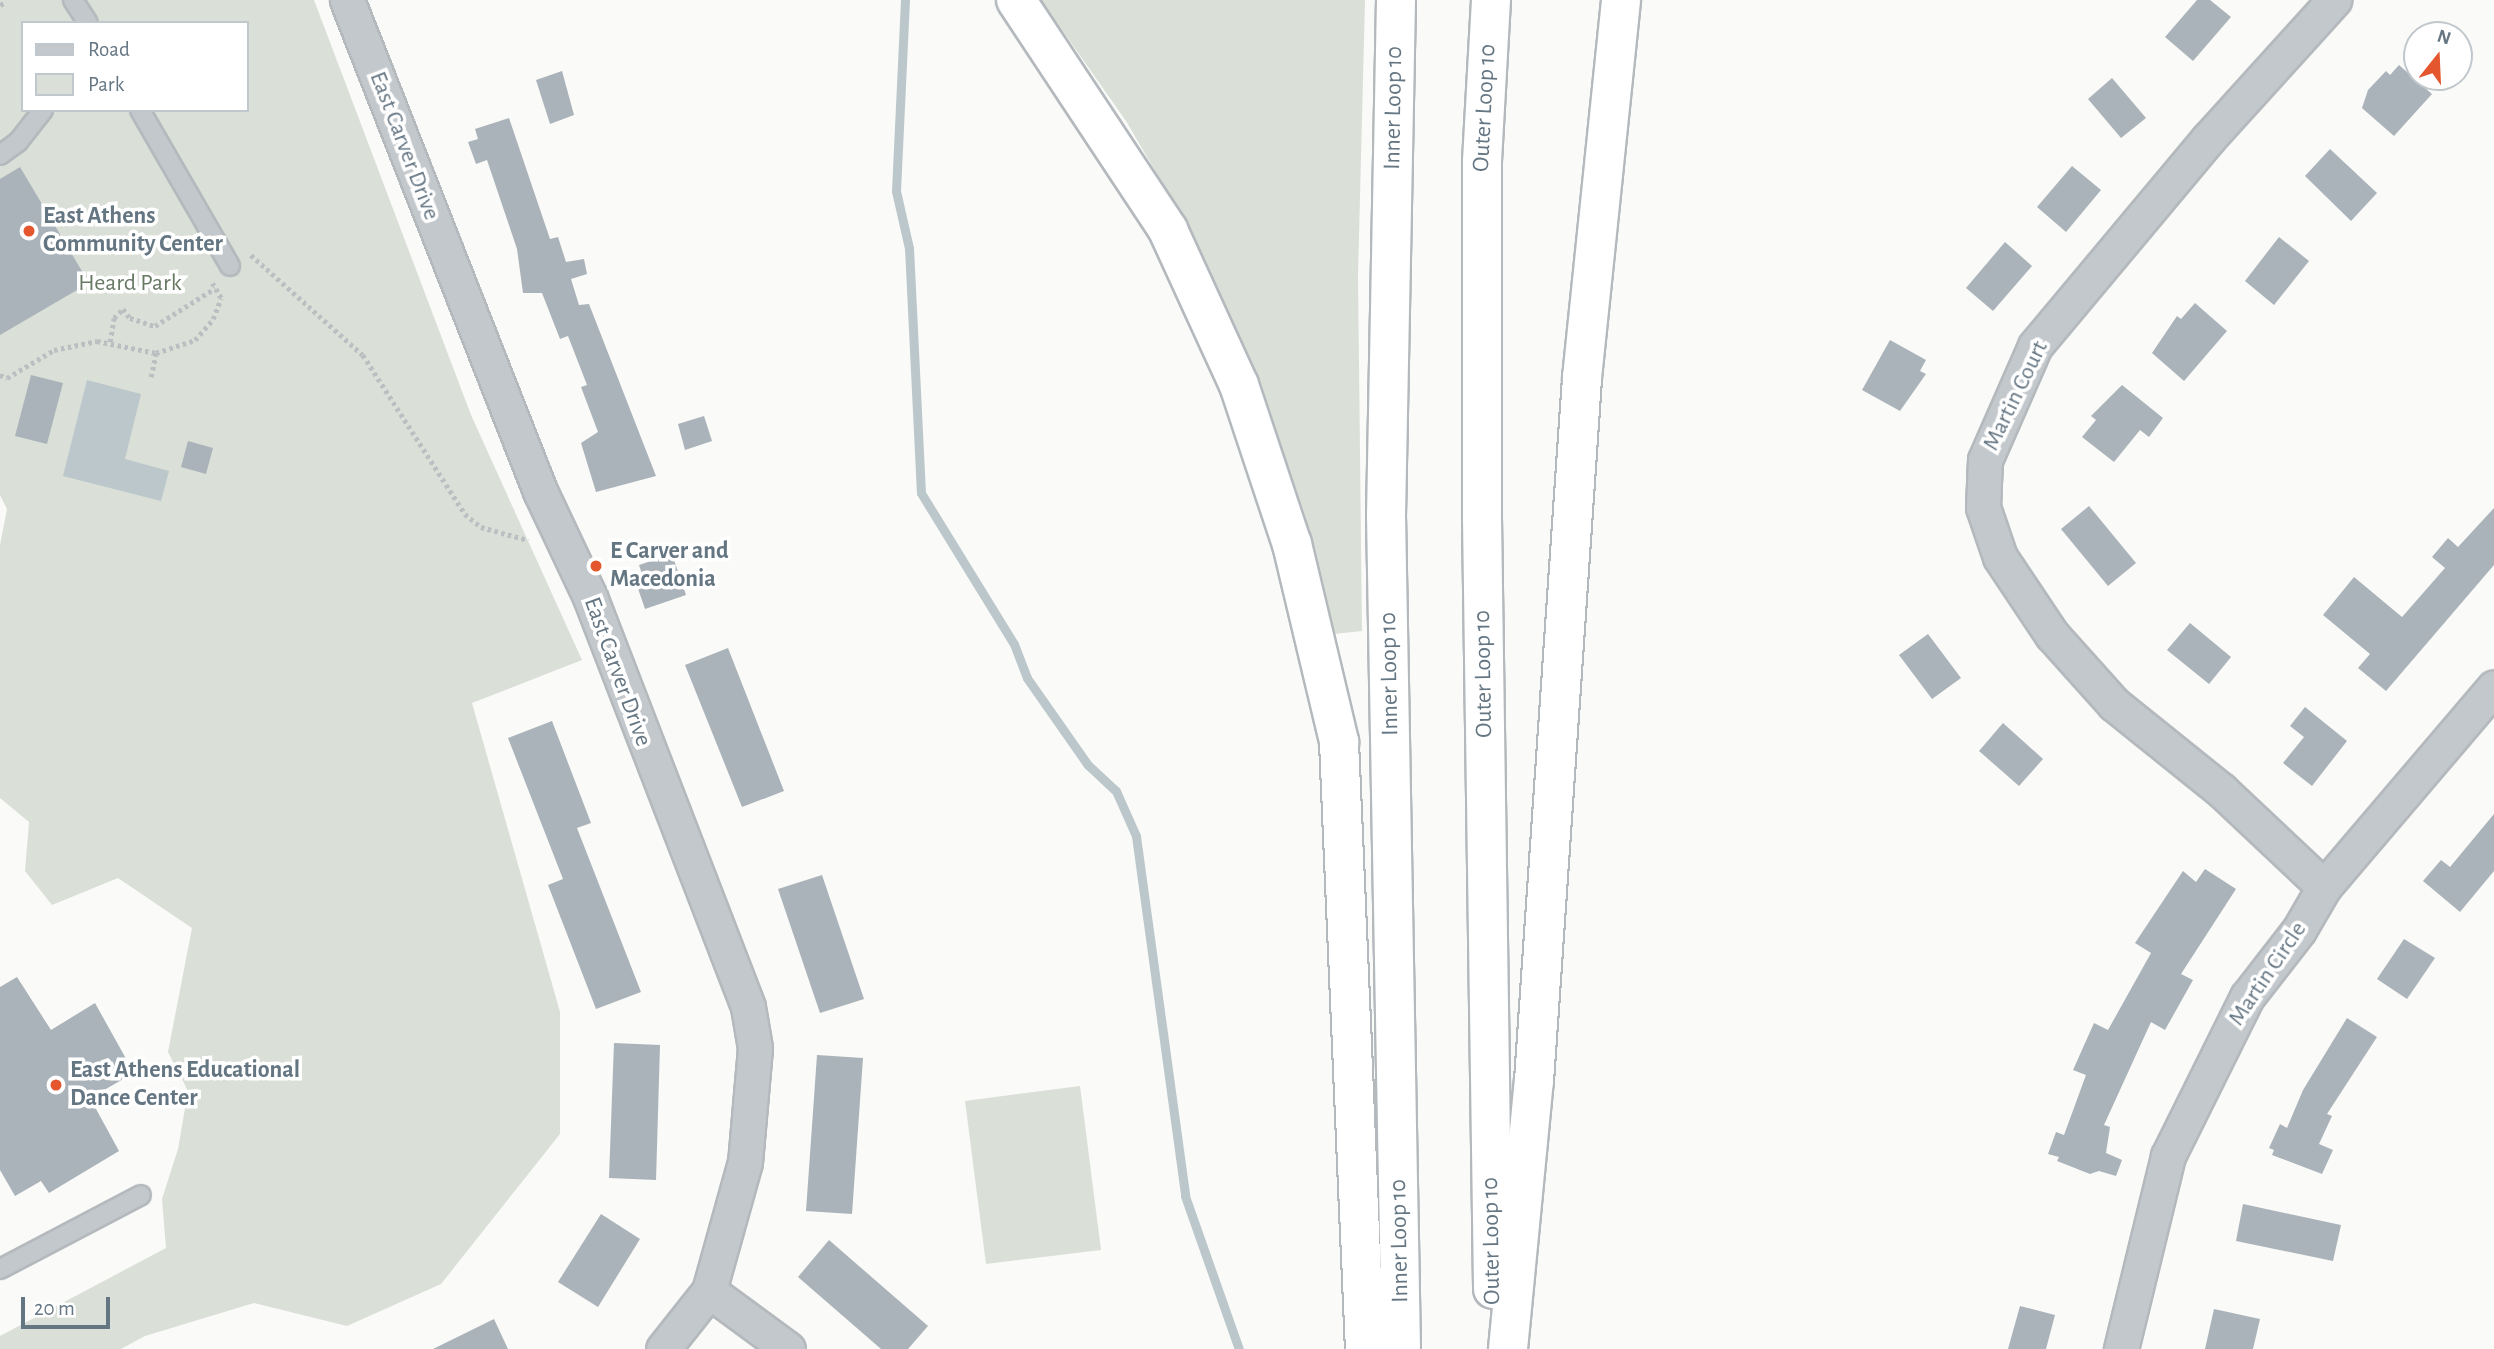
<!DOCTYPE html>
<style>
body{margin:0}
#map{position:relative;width:2494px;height:1349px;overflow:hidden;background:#fafaf8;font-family:"Alegreya Sans",sans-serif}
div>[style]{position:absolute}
.green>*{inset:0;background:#dadfd7}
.water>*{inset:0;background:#bbc7cb}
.stream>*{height:9px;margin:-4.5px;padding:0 4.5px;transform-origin:4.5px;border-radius:4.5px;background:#bbc7cb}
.building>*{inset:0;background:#aab3b9}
.path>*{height:4.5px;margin-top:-2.25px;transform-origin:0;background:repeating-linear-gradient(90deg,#bbbfc2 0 3.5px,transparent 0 7px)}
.roads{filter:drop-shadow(2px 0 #b4b9bd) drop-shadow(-2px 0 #b4b9bd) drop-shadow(0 2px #b4b9bd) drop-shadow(0 -2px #b4b9bd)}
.lane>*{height:18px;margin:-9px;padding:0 9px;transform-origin:9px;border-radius:9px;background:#c3c8cc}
.street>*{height:33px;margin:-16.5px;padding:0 16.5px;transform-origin:16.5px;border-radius:16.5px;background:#c3c8cc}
.highway>*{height:38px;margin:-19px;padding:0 19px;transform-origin:19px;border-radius:19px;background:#fff}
.dots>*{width:19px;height:19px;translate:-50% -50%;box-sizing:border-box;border:4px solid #fff;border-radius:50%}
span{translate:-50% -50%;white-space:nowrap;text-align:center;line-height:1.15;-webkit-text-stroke:7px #fff;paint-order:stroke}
.street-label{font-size:24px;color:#657683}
.poi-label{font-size:24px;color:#657683;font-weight:700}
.left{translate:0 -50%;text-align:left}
.park-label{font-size:24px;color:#687a64}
.legend{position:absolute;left:21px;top:21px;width:228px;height:91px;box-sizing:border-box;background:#fff;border:2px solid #c1c8cd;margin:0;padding:9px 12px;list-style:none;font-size:21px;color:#657683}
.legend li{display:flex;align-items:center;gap:14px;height:35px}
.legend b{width:35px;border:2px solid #c1c8cd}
.north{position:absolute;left:2403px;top:21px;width:70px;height:70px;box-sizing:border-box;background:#fff;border:2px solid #c1c8cd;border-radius:50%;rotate:18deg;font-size:19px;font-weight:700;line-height:28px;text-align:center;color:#657683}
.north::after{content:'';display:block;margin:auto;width:24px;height:32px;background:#e4572e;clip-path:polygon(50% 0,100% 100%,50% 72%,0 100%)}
.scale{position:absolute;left:21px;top:1297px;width:89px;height:32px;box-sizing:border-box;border:4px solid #657683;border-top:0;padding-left:9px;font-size:21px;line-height:24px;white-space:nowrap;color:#657683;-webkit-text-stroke:5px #fff;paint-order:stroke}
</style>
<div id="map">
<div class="green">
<div style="clip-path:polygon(evenodd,0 0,314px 0,471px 415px,582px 660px,472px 703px,560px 1012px,560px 1134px,441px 1284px,347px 1326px,254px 1303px,145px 1336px,121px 1349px,0 1349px,0 1336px,166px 1248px,162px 1199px,178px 1149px,188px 1091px,168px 1052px,192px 928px,118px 878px,52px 905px,25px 871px,29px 822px,0 798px,0 545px,7px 509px,0 495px,0 0,23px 23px,247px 23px,247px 110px,23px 110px,23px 23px)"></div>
<div style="clip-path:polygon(1041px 0,1365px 0,1358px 276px,1362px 631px,1334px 634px,1305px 515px,1259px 382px,1175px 205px,1126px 121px)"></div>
<div style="clip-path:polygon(1080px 1086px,1101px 1250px,986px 1264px,965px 1101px)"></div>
</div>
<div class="water">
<div style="clip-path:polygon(87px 380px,141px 394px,125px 459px,169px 471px,161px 501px,63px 476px)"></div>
</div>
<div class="stream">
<div style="left:905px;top:0;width:191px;rotate:92.7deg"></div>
<div style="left:896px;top:191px;width:58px;rotate:77.2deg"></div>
<div style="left:909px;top:248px;width:245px;rotate:87.2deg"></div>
<div style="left:921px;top:493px;width:177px;rotate:58.4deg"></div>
<div style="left:1014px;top:644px;width:36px;rotate:69deg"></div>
<div style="left:1027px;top:678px;width:106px;rotate:55deg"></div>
<div style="left:1088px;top:765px;width:38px;rotate:43deg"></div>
<div style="left:1116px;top:791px;width:49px;rotate:66deg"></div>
<div style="left:1136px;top:836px;width:363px;rotate:82.2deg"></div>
<div style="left:1185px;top:1196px;width:162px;rotate:70.6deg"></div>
</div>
<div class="building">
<div style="clip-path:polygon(2197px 0,2210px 0,2231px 17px,2193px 61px,2165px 37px)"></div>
<div style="clip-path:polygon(2399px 65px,2432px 94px,2394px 136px,2362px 108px,2368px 90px,2386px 71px,2390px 75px)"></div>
<div style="clip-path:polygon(562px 71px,574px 115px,550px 124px,536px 80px)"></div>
<div style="clip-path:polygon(2112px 78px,2146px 118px,2121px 138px,2088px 99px)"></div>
<div style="clip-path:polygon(509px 118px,550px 239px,558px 237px,566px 262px,584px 259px,587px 274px,571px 279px,579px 305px,589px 304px,656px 476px,596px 492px,581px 443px,598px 432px,581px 387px,587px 385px,568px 336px,560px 339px,542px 293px,523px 293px,517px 249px,487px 160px,476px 164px,468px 142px,478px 139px,475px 129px)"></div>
<div style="clip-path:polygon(2330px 149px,2377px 193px,2351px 221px,2305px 176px)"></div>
<div style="clip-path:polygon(2072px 166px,2101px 190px,2066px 232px,2037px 207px)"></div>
<div style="clip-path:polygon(20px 167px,89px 283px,0 335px,0 179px)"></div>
<div style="clip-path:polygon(2279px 237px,2309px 261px,2274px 305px,2245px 281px)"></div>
<div style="clip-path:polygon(2005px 242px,2032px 266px,1993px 311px,1966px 288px)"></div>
<div style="clip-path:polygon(2195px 303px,2227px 331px,2184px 381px,2152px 353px,2177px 316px,2181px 319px)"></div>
<div style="clip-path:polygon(1890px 340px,1926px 360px,1920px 371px,1926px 374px,1900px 411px,1862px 390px)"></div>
<div style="clip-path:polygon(31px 375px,63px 383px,47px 444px,15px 436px)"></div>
<div style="clip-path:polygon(2122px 385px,2163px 418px,2149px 437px,2140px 430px,2114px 462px,2082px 437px,2096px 420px,2091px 416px)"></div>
<div style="clip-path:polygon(704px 416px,712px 441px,685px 450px,678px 424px)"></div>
<div style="clip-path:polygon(188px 441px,213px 448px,206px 474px,181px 467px)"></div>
<div style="clip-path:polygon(2089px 506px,2136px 563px,2108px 586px,2061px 529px)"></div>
<div style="clip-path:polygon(2494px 508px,2494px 565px,2386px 691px,2358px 668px,2370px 654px,2323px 615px,2354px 577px,2402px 617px,2445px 568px,2432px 557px,2448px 538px,2458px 547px)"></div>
<div style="clip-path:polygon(672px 554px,686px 595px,645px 609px,634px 577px,642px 574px,639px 565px)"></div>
<div style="clip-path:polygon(2190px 623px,2231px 657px,2209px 684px,2167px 650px)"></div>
<div style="clip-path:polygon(1928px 634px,1961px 678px,1932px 699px,1899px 655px)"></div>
<div style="clip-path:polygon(728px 648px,784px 791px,742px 807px,685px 665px)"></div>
<div style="clip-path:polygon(2305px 707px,2347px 741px,2312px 786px,2283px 763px,2304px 737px,2290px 726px)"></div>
<div style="clip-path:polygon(552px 721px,591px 823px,577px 828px,641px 992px,596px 1009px,548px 885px,563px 879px,508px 738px)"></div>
<div style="clip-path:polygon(2003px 723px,2043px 759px,2019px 786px,1979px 751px)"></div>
<div style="clip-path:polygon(2494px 814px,2494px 871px,2460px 912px,2423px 881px,2441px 860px,2450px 867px)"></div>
<div style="clip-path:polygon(2205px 869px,2236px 889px,2181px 974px,2193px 980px,2165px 1030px,2151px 1022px,2104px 1125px,2110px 1127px,2106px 1153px,2122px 1160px,2116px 1176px,2099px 1171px,2090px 1174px,2057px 1161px,2059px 1157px,2048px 1154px,2056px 1132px,2064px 1135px,2086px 1075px,2073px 1070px,2094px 1023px,2108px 1030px,2151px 953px,2135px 943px,2183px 871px,2196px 882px)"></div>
<div style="clip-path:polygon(822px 875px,864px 999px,820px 1013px,778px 889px)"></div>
<div style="clip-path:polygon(2404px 939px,2435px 958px,2407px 999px,2377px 979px)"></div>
<div style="clip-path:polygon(17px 977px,51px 1030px,95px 1003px,134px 1073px,90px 1098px,119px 1151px,49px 1193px,41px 1181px,15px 1196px,0 1170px,0 987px)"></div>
<div style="clip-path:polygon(2347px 1018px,2377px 1037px,2327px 1114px,2332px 1116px,2319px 1144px,2333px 1150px,2322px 1174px,2272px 1155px,2274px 1150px,2269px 1148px,2280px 1124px,2287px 1128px,2303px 1090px)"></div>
<div style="clip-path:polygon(614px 1043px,660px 1045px,656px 1180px,609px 1178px)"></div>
<div style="clip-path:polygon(817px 1055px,863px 1058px,852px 1214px,806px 1211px)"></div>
<div style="clip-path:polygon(2243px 1204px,2341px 1225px,2333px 1261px,2236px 1241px)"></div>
<div style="clip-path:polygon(601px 1214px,640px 1239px,598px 1307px,558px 1282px)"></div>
<div style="clip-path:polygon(829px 1240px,928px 1326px,908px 1349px,881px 1349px,798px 1277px)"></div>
<div style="clip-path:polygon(2020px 1306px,2055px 1315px,2046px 1349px,2008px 1349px)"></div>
<div style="clip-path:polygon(2214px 1309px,2260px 1319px,2253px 1349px,2205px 1349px)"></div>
<div style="clip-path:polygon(494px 1319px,508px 1349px,433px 1349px)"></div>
</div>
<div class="path">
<div style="left:0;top:5px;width:4px;rotate:-27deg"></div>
<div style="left:251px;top:255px;width:150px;rotate:41.8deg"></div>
<div style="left:363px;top:355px;width:189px;rotate:57.3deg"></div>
<div style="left:465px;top:514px;width:21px;rotate:39deg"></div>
<div style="left:481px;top:527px;width:49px;rotate:15.5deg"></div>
<div style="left:110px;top:342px;width:24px;rotate:-81deg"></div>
<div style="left:114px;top:318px;width:13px;rotate:-45deg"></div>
<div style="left:123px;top:309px;width:11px;rotate:52deg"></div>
<div style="left:130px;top:318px;width:26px;rotate:18deg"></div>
<div style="left:155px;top:326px;width:71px;rotate:-32.3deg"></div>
<div style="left:0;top:375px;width:8px;rotate:23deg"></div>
<div style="left:7px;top:378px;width:55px;rotate:-30.8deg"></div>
<div style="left:54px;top:350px;width:44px;rotate:-11.8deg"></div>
<div style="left:97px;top:341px;width:60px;rotate:11.5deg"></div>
<div style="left:156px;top:353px;width:41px;rotate:-18.4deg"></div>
<div style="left:195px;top:340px;width:28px;rotate:-49deg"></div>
<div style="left:213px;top:319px;width:22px;rotate:-69deg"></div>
<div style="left:221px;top:298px;width:17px;rotate:-121deg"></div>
<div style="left:151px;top:377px;width:25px;rotate:-78deg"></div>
</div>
<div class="roads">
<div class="lane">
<div style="left:73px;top:0;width:27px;rotate:57deg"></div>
<div style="left:140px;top:110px;width:180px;rotate:60deg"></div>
<div style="left:0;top:155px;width:22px;rotate:-36deg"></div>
<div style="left:18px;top:142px;width:41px;rotate:-52deg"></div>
<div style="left:0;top:1269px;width:159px;rotate:-27.7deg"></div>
</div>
<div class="street">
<div style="left:347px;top:0;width:528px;rotate:68.54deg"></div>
<div style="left:540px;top:491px;width:117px;rotate:64.7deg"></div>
<div style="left:590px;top:597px;width:439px;rotate:68.9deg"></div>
<div style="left:748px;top:1007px;width:42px;rotate:80.3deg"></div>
<div style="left:755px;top:1048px;width:114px;rotate:95deg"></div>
<div style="left:745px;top:1162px;width:134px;rotate:105.6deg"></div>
<div style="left:709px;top:1291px;width:74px;rotate:128.4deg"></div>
<div style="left:2324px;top:887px;width:141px;rotate:-136.7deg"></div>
<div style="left:2221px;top:790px;width:137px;rotate:-141.2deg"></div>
<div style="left:2114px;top:704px;width:93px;rotate:-131.9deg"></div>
<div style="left:2052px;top:635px;width:94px;rotate:-123.7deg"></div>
<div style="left:2000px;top:557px;width:53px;rotate:-108.8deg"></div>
<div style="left:1983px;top:507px;width:47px;rotate:-87.6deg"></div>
<div style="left:1985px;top:460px;width:124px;rotate:-66.3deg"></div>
<div style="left:2035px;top:346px;width:270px;rotate:-50.1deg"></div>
<div style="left:2208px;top:139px;width:188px;rotate:-47.8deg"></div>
<div style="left:709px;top:1291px;width:98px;rotate:36.3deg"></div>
<div style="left:2121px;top:1349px;width:199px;rotate:-76.3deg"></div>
<div style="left:2168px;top:1156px;width:178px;rotate:-63.6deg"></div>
<div style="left:2247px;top:997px;width:85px;rotate:-52.2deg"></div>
<div style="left:2299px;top:930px;width:50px;rotate:-59.8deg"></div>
<div style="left:2324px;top:887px;width:262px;rotate:-49.6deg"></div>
</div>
<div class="highway">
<div style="left:1016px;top:0;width:276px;rotate:56.5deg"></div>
<div style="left:1168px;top:230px;width:170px;rotate:65.4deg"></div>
<div style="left:1239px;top:385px;width:168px;rotate:71.6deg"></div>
<div style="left:1292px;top:544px;width:204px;rotate:76.6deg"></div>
<div style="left:1339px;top:742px;width:608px;rotate:87.55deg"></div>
<div style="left:1396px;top:0;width:515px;rotate:91.11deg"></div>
<div style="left:1386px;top:515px;width:834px;rotate:88.97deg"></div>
<div style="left:1491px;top:0;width:162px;rotate:93.2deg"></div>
<div style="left:1482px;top:162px;width:356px;rotate:90deg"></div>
<div style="left:1482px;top:518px;width:771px;rotate:89.18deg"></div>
<div style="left:1508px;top:1349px;width:269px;rotate:-84.5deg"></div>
<div style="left:1534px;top:1081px;width:705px;rotate:-86.09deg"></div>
<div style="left:1582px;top:378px;width:380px;rotate:-84.1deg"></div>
</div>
</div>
<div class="dots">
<div style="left:29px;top:231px;background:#e4572e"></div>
<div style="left:596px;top:566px;background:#e4572e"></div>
<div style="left:56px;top:1085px;background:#e4572e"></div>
</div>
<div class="street-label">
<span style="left:1394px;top:108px;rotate:-89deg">Inner Loop 10</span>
<span style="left:1485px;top:108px;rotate:-87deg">Outer Loop 10</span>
<span style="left:404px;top:146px;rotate:69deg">East Carver Drive</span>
<span style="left:2016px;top:396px;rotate:-64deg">Martin Court</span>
<span style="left:617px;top:672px;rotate:70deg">East Carver Drive</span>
<span style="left:1390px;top:674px;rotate:-91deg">Inner Loop 10</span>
<span style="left:1484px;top:674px;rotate:-91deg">Outer Loop 10</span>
<span style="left:2268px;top:974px;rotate:-56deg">Martin Circle</span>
<span style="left:1400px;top:1241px;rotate:-91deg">Inner Loop 10</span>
<span style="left:1492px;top:1241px;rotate:-91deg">Outer Loop 10</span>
</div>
<div class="poi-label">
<span class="left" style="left:43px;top:231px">East Athens<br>Community Center</span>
<span class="left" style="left:610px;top:566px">E Carver and<br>Macedonia</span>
<span class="left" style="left:70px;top:1085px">East Athens Educational<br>Dance Center</span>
</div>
<div class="park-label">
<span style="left:130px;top:284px">Heard Park</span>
</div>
<ul class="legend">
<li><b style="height:9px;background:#c3c8cc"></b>Road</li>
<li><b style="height:19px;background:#dadfd7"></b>Park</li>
</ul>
<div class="north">N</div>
<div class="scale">20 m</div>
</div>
